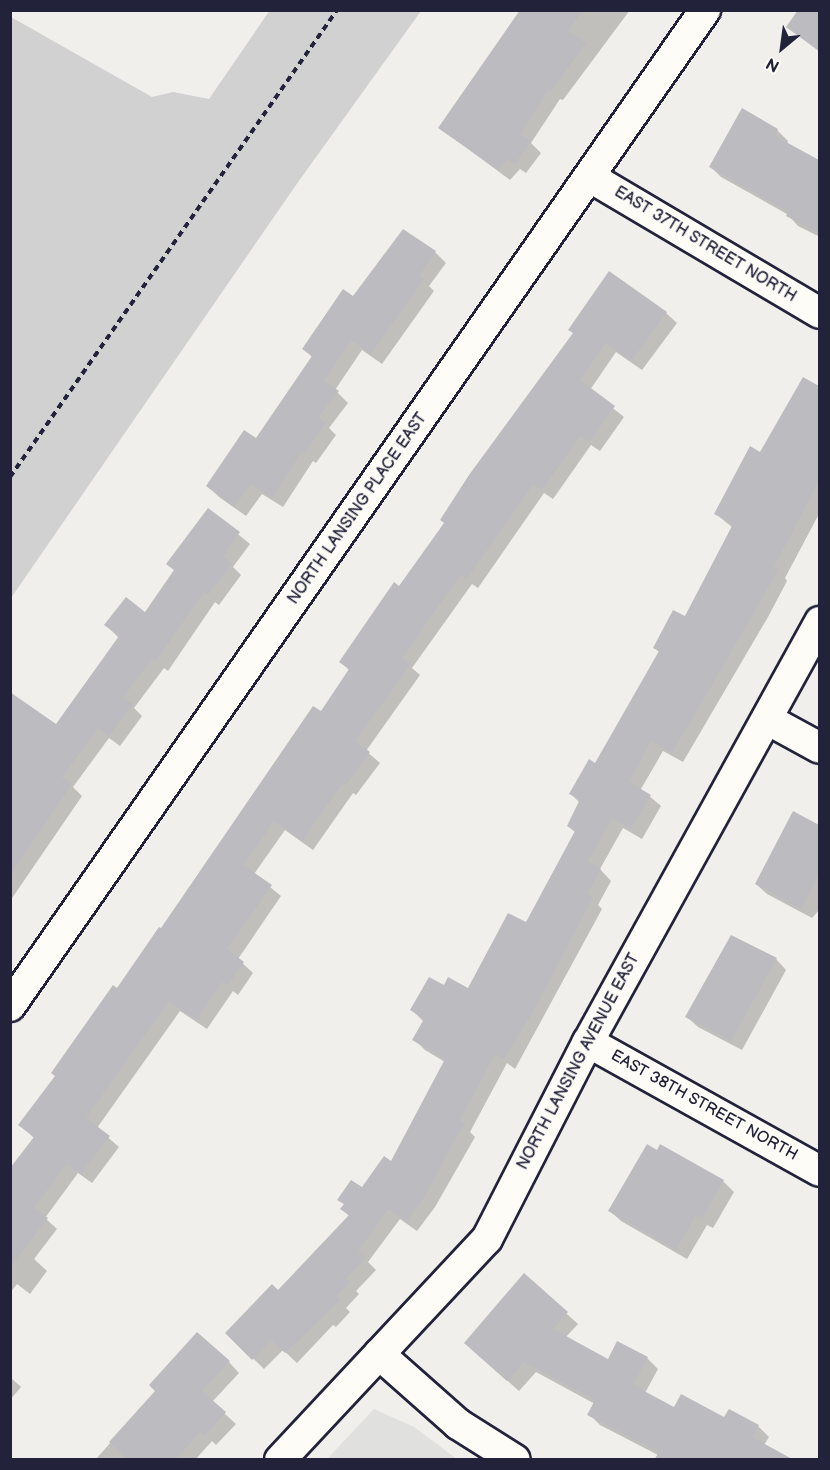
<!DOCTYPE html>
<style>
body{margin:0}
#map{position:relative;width:830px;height:1470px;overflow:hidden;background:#f0efec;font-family:"Balsamiq Sans",sans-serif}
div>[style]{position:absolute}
.built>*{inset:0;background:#e0e0df}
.green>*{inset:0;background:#d2d1d1}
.shadow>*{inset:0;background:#0003}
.building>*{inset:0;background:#bcbcc0}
.path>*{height:4px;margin-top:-2px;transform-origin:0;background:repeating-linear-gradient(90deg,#22223b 0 6px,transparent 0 10.5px)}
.roads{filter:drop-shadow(2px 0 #22223b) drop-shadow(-2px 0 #22223b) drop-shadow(0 2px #22223b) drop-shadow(0 -2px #22223b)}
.minor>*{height:30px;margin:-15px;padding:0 15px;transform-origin:15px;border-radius:15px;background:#fdfcf7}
span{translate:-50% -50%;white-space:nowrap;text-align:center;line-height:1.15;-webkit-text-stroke:4.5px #fdfcf7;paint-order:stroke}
.street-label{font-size:16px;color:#22223b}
.frame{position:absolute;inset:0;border:12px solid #22223b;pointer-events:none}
.north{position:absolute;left:752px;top:18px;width:60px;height:60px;-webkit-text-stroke:4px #fdfcf7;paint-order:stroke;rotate:209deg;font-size:16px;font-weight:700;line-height:24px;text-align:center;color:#22223b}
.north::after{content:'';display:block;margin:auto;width:21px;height:27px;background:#22223b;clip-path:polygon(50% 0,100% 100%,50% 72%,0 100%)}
</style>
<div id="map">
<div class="built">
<div style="clip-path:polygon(374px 1409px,414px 1427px,457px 1459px,327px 1459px)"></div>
</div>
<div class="green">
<div style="clip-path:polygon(270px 10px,421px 11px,296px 185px,11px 598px,11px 17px,152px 97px,173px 92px,209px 99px)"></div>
</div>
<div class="shadow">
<div style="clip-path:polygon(522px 10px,630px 10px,563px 100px,560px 99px,531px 143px,541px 153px,526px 173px,520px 169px,510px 180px,440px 128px)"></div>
<div style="clip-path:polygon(799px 10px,820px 10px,820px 52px,788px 27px)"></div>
<div style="clip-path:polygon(777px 130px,788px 141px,787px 144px,820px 161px,820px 237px,798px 226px,787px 214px,721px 177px,711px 167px)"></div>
<div style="clip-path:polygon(435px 252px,446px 263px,429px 286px,434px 291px,382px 364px,362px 350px,335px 390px,348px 403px,329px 428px,336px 435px,316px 463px,313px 461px,283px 507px,262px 494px,246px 516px,219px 497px,208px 486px,256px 440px,313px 358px,304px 349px,354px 298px)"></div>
<div style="clip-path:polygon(609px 273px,666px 313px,677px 323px,642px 370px,616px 352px,590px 390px,624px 417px,600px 451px,591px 445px,553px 499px,544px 493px,478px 588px,472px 584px,412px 668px,420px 675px,366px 751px,380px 763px,356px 795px,353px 793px,313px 850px,285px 830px,254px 874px,281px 896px,238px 959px,253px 973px,238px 995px,233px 991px,207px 1029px,180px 1011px,97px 1128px,119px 1147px,92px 1183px,78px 1173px,45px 1218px,57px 1229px,34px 1259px,47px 1271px,30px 1294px,17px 1284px,10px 1293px,10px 1185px,34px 1138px,20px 1125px,321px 713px,350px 671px,341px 662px,400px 588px,574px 334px,570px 330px)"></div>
<div style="clip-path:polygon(803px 379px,820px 388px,820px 512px,785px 578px,787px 581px,768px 617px,683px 762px,663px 751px,641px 789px,661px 806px,642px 839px,623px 828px,600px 869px,611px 881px,598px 905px,602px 909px,515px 1069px,507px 1063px,470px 1132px,475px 1137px,435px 1207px,417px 1231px,400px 1219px,368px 1262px,376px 1270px,356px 1291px,359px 1294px,346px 1308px,350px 1312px,336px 1327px,333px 1325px,297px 1363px,283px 1350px,264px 1369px,227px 1333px,278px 1292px,350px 1217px,342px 1209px,345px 1205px,339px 1199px,362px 1189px,391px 1163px,445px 1062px,425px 1050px,414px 1039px,424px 1022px,412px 1010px,444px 987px,468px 990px,526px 924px,576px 833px,568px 826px,580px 803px,571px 794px,595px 765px,659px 652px,655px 648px,685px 618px,733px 528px,716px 514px,761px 454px)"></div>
<div style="clip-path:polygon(208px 510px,250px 544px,233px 567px,241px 575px,219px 605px,215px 602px,168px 671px,164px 668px,134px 708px,142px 716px,120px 746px,109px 738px,73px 787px,82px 796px,10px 901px,10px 712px,57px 726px,119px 638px,106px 625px,146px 614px,175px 571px)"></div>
<div style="clip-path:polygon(794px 813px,820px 827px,820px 909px,812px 918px,767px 894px,756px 884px)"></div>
<div style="clip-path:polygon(776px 959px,786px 970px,742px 1050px,698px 1027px,687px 1017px)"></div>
<div style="clip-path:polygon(723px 1181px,734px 1192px,713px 1228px,707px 1225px,687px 1259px,621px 1221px,610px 1211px)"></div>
<div style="clip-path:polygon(525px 1276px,578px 1324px,565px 1338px,608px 1361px,647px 1358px,658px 1369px,645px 1393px,674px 1409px,758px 1426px,769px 1437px,764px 1445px,658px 1455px,600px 1425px,589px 1414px,595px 1404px,536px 1372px,519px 1391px,476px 1353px)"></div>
<div style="clip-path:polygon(229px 1362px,239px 1373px,212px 1402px,236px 1424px,216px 1445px,212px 1441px,195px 1460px,95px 1460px,157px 1391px)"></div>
<div style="clip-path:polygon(10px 1377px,21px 1387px,10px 1400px)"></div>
</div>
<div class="building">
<div style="clip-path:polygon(520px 10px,583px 10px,568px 31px,586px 43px,551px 91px,549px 89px,520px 134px,531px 141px,515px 164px,508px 159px,498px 170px,438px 128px)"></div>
<div style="clip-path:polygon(798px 10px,819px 10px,819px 51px,786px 27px)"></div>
<div style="clip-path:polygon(742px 108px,778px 129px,775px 136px,819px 160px,819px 233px,786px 216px,788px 212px,709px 167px)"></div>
<div style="clip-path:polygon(403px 229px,436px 251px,419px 276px,424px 279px,371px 354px,351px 340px,324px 381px,339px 391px,318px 417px,326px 423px,305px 453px,302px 451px,272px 498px,251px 484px,234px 507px,206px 486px,244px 430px,256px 438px,312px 356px,302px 349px,343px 289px,353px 296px)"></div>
<div style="clip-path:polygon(609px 271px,667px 312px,631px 361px,606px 343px,580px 380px,615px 406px,589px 442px,580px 436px,542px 490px,533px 484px,467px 579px,461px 574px,402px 658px,411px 664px,355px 741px,370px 752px,345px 786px,342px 784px,302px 841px,274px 821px,243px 865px,272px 885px,227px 949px,244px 962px,228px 985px,222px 982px,196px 1020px,169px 1001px,86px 1118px,110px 1136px,81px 1174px,67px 1163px,34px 1208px,48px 1218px,10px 1267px,10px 1168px,34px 1137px,18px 1125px,55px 1076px,51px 1073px,113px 985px,117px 988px,159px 927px,161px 928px,313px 706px,321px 711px,349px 669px,339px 662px,394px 582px,399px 586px,444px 523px,440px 520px,469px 475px,573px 333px,568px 330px)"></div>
<div style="clip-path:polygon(803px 377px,819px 386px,819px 481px,774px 567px,778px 569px,758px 606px,672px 753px,651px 741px,629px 782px,651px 795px,631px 829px,612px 818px,588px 861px,601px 869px,587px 894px,593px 897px,534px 1010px,504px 1059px,495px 1054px,460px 1120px,466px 1125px,458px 1133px,425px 1196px,406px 1222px,388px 1209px,358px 1251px,366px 1258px,346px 1279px,350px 1282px,336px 1296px,340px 1300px,285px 1353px,271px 1340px,252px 1360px,225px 1333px,272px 1284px,278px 1290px,349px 1215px,340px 1209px,344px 1204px,337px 1200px,351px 1180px,362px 1187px,384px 1156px,391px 1161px,445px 1059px,412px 1040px,424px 1019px,410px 1010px,429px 977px,444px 985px,448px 977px,468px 988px,508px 913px,526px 922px,575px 831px,567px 826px,580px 799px,569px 794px,589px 759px,595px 763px,659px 651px,653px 648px,673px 610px,685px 616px,733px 524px,714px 514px,750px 446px,760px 452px)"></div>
<div style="clip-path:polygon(208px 508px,240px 532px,223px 556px,232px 563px,208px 595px,204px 592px,156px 661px,152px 658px,123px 698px,132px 704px,109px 736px,98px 728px,62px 777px,72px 784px,10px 875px,10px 692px,56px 724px,119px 636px,104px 625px,126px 597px,145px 612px,174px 570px,166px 564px)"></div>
<div style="clip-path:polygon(793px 811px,819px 825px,819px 874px,801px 909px,755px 884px)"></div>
<div style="clip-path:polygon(731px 935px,777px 958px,731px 1041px,685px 1017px)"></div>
<div style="clip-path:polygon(647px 1144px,657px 1150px,660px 1144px,724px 1180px,702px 1218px,696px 1215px,676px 1250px,608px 1211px)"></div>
<div style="clip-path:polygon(524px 1273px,568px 1312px,553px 1329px,608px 1359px,617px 1341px,648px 1357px,633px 1385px,674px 1407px,681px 1394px,724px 1417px,729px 1409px,759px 1425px,752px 1437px,794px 1460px,654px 1460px,659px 1452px,587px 1415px,595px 1400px,524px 1362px,507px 1381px,464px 1343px)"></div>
<div style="clip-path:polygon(197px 1332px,230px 1361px,202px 1391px,226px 1412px,204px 1436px,200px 1432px,175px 1460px,129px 1460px,109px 1442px,155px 1391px,149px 1385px)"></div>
</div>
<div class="path">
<div style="left:10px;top:477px;width:570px;rotate:-55deg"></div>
</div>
<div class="roads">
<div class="minor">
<div style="left:590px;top:177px;width:267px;rotate:30.6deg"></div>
<div style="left:767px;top:719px;width:60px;rotate:28.7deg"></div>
<div style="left:10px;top:1006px;width:1215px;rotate:-55.09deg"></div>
<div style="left:588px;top:1042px;width:265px;rotate:29.1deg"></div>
<div style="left:379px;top:1354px;width:106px;rotate:41.5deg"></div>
<div style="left:458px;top:1424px;width:67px;rotate:32.3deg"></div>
<div style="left:280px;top:1460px;width:303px;rotate:-46.9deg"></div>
<div style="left:487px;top:1239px;width:221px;rotate:-62.9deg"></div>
<div style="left:588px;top:1042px;width:480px;rotate:-61.1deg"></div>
</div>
</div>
<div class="street-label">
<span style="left:705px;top:245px;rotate:31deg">EAST 37TH STREET NORTH</span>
<span style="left:358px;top:509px;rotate:-55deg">NORTH LANSING PLACE EAST</span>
<span style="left:579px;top:1062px;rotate:-62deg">NORTH LANSING AVENUE EAST</span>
<span style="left:704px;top:1106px;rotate:29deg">EAST 38TH STREET NORTH</span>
</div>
<div class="frame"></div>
<div class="north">N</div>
</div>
